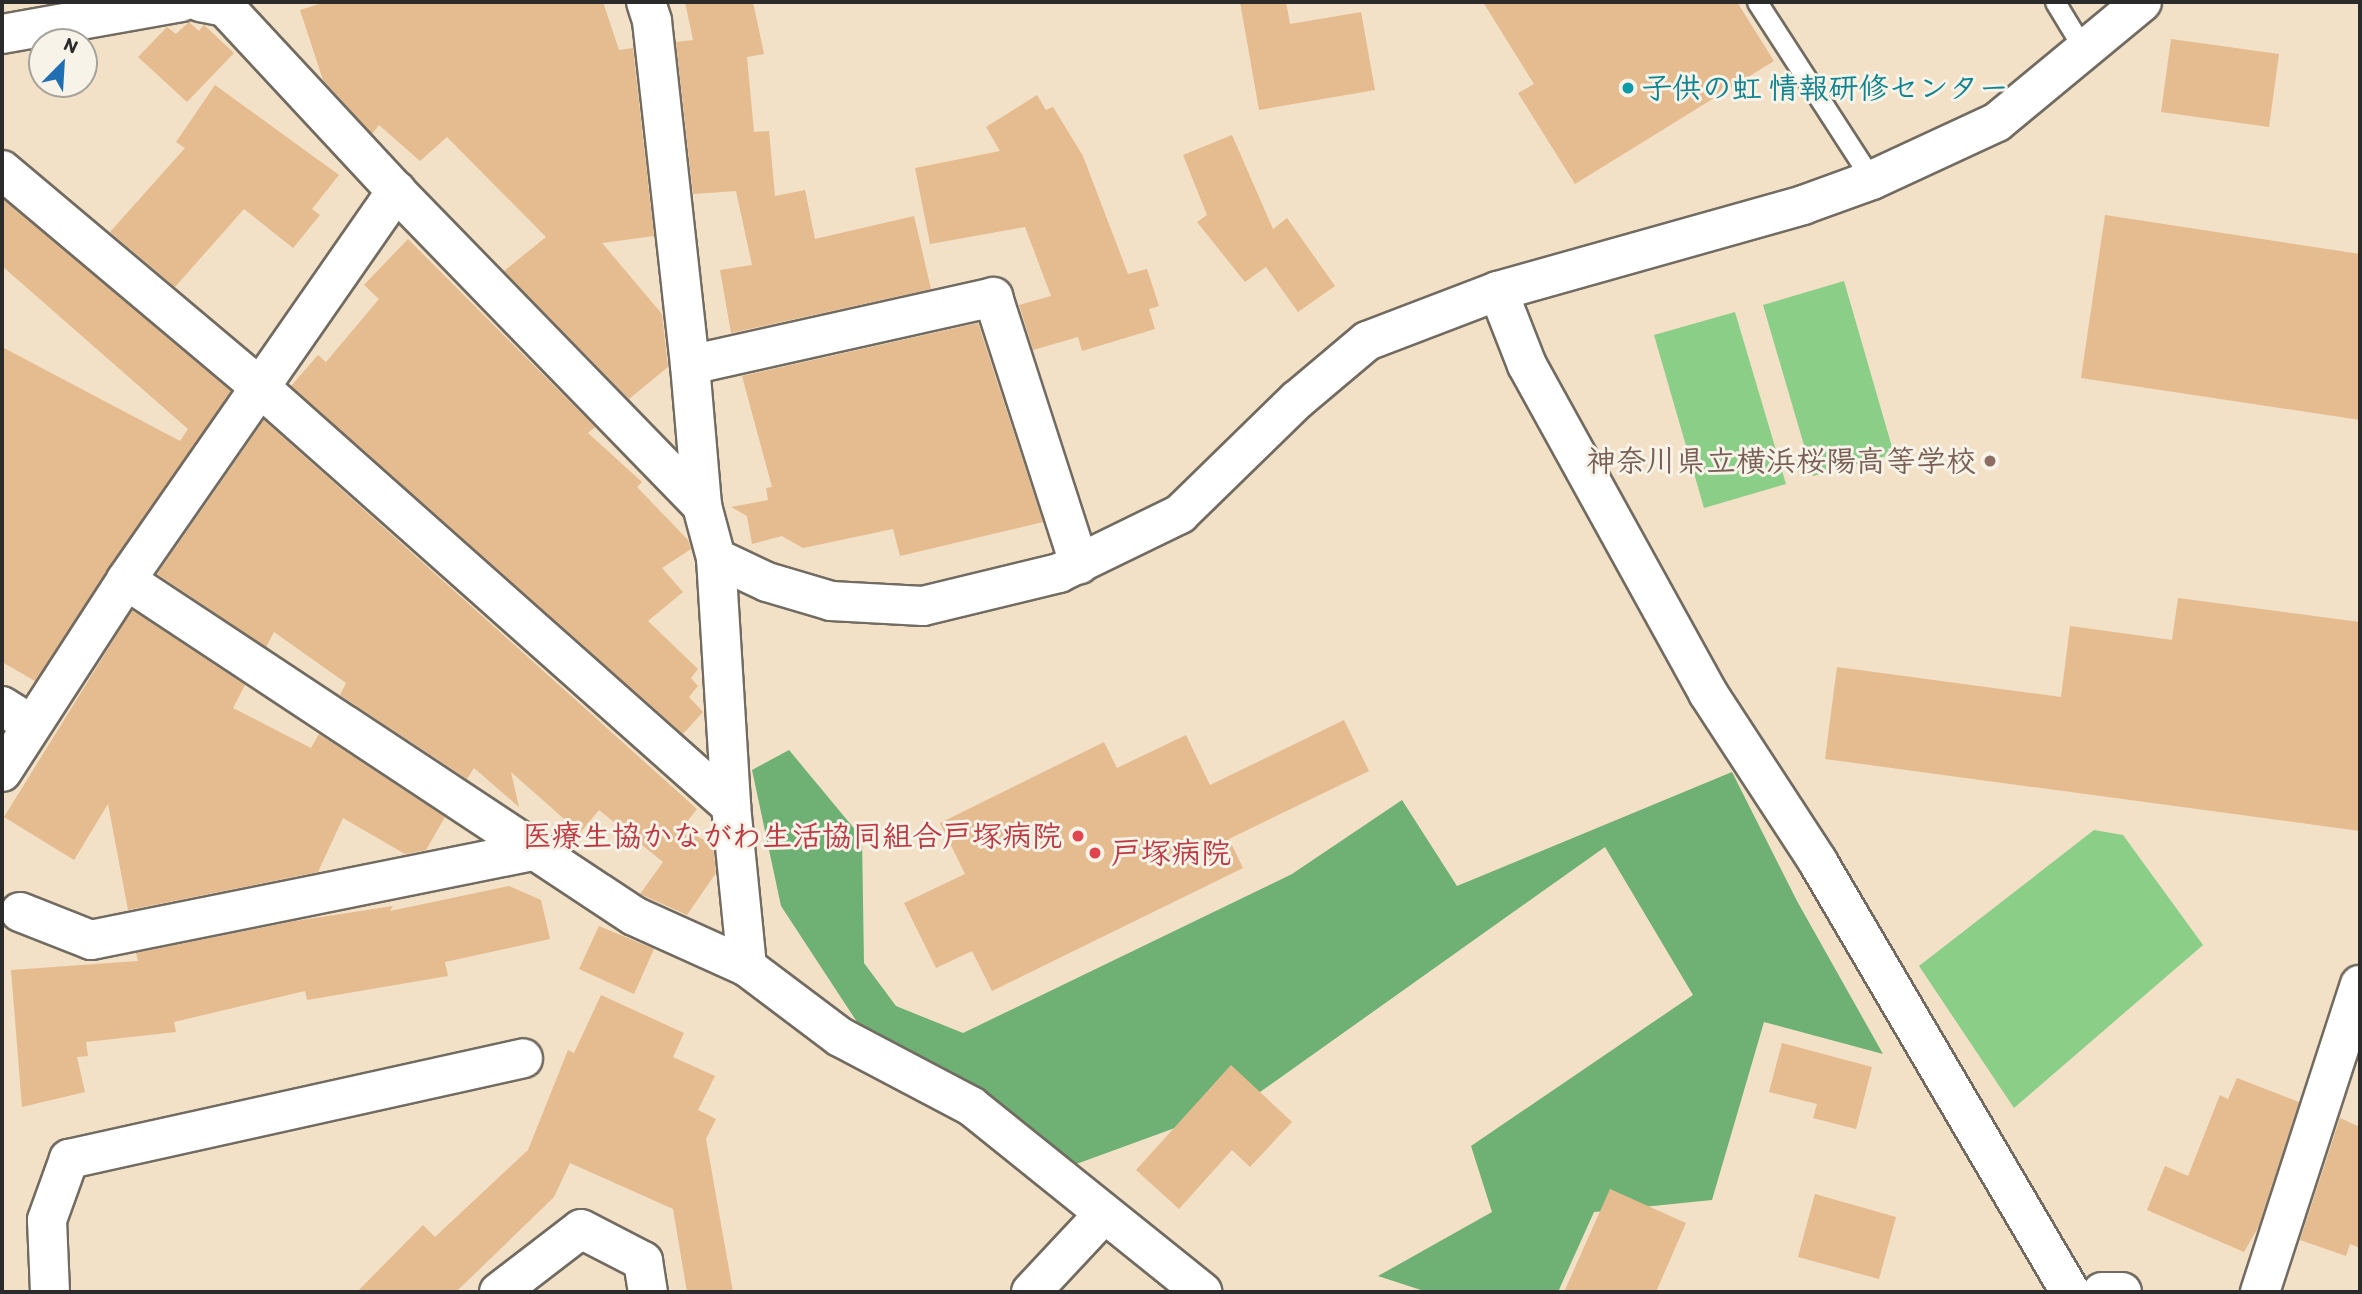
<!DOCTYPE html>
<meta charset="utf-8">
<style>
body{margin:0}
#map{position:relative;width:2362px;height:1294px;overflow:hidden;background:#f2e1c6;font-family:Itim,"Klee One",sans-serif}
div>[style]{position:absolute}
.green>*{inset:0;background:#8ace88}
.forest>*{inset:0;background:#6fb174}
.building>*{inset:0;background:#e5bb90}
.roads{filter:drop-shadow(2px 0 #716b61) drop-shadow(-2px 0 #716b61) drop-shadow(0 2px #716b61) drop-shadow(0 -2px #716b61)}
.service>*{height:19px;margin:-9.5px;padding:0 9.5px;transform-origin:9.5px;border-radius:9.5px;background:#fff}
.minor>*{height:38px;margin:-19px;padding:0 19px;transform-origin:19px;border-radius:19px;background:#fff}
.dots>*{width:19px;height:19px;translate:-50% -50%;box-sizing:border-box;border:4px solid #f7f3e8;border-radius:50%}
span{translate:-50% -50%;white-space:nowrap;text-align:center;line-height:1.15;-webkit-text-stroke:6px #f7f3e8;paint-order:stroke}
.culture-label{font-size:30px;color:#0d838f;font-weight:700}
.left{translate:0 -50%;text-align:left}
.education-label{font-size:30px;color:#785e54;font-weight:700}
.right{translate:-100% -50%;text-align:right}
.health-label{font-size:30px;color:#be3a42;font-weight:700}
.frame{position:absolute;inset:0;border:4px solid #2b2b2b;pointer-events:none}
.north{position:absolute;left:28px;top:28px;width:70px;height:70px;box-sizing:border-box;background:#f7f3e8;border:2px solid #a5a39c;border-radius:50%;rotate:24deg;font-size:19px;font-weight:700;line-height:28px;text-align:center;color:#2b2b2b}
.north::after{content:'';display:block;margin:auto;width:24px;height:32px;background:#1f6fb2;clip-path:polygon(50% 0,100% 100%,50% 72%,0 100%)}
</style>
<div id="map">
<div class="green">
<div style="clip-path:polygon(1844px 281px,1894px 454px,1813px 476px,1763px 305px)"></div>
<div style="clip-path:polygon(1735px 312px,1786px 484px,1704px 508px,1654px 335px)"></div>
<div style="clip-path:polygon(2094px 830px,2123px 835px,2203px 945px,2014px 1108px,1919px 966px)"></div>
</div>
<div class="forest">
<div style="clip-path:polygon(789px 750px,862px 838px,864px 963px,896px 1006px,963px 1033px,1292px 874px,1402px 800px,1457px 886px,1732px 772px,1797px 901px,1883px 1054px,1764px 1022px,1712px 1200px,1594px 1212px,1558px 1292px,1427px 1292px,1378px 1276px,1492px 1212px,1471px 1146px,1693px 995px,1605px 847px,1246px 1102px,1049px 1174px,859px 1025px,781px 906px,752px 770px)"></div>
</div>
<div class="building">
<div style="clip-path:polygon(325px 2px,603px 2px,619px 50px,633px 48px,654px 236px,602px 243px,662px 314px,668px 367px,629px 399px,504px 271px,546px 237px,447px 137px,420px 161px,379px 125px,372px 134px,323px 80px,300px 10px)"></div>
<div style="clip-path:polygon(685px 2px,753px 2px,764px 54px,747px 57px,754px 132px,769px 131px,775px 196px,805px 190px,815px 239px,914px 216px,931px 289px,731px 333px,720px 270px,752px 265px,736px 191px,693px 194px,676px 42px,693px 40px)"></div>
<div style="clip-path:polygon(1240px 2px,1286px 2px,1290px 24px,1361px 12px,1375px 90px,1259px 110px)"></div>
<div style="clip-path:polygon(1483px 2px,1737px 2px,1774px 61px,1575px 184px,1518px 93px,1534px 84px)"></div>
<div style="clip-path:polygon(189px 22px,199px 31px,204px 25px,234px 53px,187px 102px,138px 57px,167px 27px,176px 34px)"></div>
<div style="clip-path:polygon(2171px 39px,2279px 54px,2269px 127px,2161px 112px)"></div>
<div style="clip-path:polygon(215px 85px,339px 175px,312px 209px,320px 215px,293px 248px,244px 209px,175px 287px,110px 232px,185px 148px,176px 142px)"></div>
<div style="clip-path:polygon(1037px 95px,1046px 110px,1053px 107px,1083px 156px,1128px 274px,1147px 269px,1159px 306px,1149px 309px,1155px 329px,1082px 351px,1078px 337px,1033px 350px,1019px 305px,1051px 296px,1025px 227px,930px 244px,915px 168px,1000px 151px,986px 127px)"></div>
<div style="clip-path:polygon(1232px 135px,1273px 229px,1287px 218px,1335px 286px,1298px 312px,1266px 267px,1245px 282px,1197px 222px,1207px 215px,1183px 155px)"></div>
<div style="clip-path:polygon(2px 198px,231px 391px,35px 681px,2px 662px,2px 347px,180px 441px,188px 429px,2px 266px)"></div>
<div style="clip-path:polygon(2105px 215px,2360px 254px,2360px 420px,2081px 378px)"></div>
<div style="clip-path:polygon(408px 239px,595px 427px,588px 433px,642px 482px,637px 487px,688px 540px,691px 549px,662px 568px,683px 592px,648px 621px,698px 669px,691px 678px,698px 686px,689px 697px,703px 712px,683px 734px,291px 386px,318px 355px,326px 362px,379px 299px,364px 285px)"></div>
<div style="clip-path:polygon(978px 323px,1043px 522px,900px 556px,893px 529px,803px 548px,782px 536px,752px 544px,747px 516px,731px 507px,768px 500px,766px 488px,772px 487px,742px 376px)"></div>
<div style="clip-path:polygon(264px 420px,697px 809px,682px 828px,713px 845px,716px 873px,687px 915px,640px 894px,663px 862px,599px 810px,580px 833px,511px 772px,519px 807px,474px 768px,467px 779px,340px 695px,346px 683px,274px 632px,266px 647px,157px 574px)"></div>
<div style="clip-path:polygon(2178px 598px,2360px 622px,2360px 831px,1825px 759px,1837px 667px,2061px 697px,2070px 626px,2172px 640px)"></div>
<div style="clip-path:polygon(132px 610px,245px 685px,233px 708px,311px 748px,319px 734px,445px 817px,426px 850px,405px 854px,343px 818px,318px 872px,128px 910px,108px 804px,74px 860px,4px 817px)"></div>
<div style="clip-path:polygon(1344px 720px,1369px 771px,1229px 839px,1243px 868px,992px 991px,972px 951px,936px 968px,904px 903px,965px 874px,940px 823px,1104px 742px,1117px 768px,1186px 735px,1210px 785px)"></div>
<div style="clip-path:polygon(509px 886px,541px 900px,550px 939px,445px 962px,448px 976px,307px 1000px,305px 991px,174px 1022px,176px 1032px,86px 1042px,88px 1056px,77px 1057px,85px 1092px,22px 1107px,11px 970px,138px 961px,136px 953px,295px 921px,393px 906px,390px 911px)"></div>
<div style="clip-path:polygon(599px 926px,654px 949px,634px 994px,579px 969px)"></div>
<div style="clip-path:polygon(601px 995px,684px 1033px,673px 1057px,715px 1076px,698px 1110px,716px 1119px,706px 1139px,733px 1292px,687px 1292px,673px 1209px,570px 1163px,554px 1197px,456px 1292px,357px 1292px,423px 1225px,435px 1237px,528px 1150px,568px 1050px,574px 1053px)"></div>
<div style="clip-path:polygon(1782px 1043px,1872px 1067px,1856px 1129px,1813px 1118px,1817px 1104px,1769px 1092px)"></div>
<div style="clip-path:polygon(1231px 1065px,1292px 1122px,1250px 1167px,1232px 1150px,1179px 1209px,1136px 1170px)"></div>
<div style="clip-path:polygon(2237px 1078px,2299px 1102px,2259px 1226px,2244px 1252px,2147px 1210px,2165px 1166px,2188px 1176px,2220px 1095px,2228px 1099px)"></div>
<div style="clip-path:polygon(2340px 1118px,2360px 1127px,2360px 1248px,2350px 1244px,2346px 1256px,2300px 1240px)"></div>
<div style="clip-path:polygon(1610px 1189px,1686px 1223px,1656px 1292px,1564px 1292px)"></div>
<div style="clip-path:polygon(1815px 1194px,1896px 1217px,1879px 1279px,1798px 1257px)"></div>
</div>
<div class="roads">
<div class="service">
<div style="left:1757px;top:2px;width:212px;rotate:57.1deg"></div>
<div style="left:2055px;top:2px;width:60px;rotate:58.7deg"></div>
</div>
<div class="minor">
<div style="left:200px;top:2px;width:25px;rotate:11deg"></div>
<div style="left:225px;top:7px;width:251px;rotate:47.1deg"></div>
<div style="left:396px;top:191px;width:439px;rotate:45.8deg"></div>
<div style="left:702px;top:506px;width:54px;rotate:74.9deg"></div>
<div style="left:716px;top:558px;width:56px;rotate:25.2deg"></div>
<div style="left:767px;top:582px;width:67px;rotate:16.5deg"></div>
<div style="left:831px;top:601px;width:92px;rotate:3.1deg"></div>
<div style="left:923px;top:606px;width:140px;rotate:-13.6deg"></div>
<div style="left:1059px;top:573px;width:135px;rotate:-26deg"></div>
<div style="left:1180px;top:514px;width:163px;rotate:-44.3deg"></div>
<div style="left:1297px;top:400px;width:92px;rotate:-40.1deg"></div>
<div style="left:1367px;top:341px;width:140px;rotate:-20.9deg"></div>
<div style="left:1498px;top:291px;width:317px;rotate:-15.7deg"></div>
<div style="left:1803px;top:205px;width:73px;rotate:-19.9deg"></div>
<div style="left:1872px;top:180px;width:138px;rotate:-24.9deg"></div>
<div style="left:1997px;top:122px;width:188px;rotate:-39.6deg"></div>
<div style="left:646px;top:2px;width:20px;rotate:72deg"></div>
<div style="left:652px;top:21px;width:346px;rotate:83.7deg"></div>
<div style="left:690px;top:365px;width:142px;rotate:85.1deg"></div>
<div style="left:2px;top:34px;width:182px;rotate:-10.1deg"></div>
<div style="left:2px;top:170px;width:340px;rotate:40.1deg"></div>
<div style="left:262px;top:389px;width:628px;rotate:41.64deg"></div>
<div style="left:1498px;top:291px;width:79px;rotate:68.6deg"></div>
<div style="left:1527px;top:365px;width:375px;rotate:61.1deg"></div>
<div style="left:1708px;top:693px;width:202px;rotate:56.9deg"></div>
<div style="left:1818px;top:862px;width:498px;rotate:59.6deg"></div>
<div style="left:690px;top:365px;width:311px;rotate:-12.6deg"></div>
<div style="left:993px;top:297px;width:281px;rotate:72.1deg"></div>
<div style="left:716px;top:558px;width:248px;rotate:86.5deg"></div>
<div style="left:731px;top:806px;width:162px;rotate:84.3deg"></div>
<div style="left:126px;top:580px;width:609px;rotate:33.48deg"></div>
<div style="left:634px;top:916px;width:124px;rotate:24.3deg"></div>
<div style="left:747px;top:967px;width:116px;rotate:37deg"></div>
<div style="left:840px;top:1037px;width:148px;rotate:27.8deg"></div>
<div style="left:971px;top:1106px;width:297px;rotate:38.8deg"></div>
<div style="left:2px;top:706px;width:34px;rotate:32deg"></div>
<div style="left:2px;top:772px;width:229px;rotate:-57.1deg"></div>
<div style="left:126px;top:580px;width:474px;rotate:-55.2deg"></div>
<div style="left:20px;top:912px;width:76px;rotate:21.5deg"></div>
<div style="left:91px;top:940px;width:450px;rotate:-11.4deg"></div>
<div style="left:50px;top:1292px;width:72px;rotate:-92.4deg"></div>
<div style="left:47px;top:1220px;width:65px;rotate:-70.2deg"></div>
<div style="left:69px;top:1159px;width:465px;rotate:-12.5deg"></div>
<div style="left:499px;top:1292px;width:103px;rotate:-37.5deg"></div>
<div style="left:581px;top:1229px;width:70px;rotate:27.3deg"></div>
<div style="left:643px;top:1261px;width:31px;rotate:81deg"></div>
<div style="left:1031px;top:1292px;width:104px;rotate:-46.9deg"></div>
<div style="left:2102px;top:1292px;width:20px"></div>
<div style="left:2260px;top:1292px;width:323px;rotate:-72deg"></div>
</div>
</div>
<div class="dots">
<div style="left:1628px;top:88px;background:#0f9aa8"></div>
<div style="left:1990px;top:461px;background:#8d6e63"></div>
<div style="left:1078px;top:836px;background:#e0444e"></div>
<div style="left:1095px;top:853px;background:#e0444e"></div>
</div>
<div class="culture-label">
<span class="left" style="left:1642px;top:88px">子供の虹 情報研修センター</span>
</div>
<div class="education-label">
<span class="right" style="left:1976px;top:461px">神奈川県立横浜桜陽高等学校</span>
</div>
<div class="health-label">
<span class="right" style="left:1062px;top:836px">医療生協かながわ生活協同組合戸塚病院</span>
<span class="left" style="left:1111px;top:853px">戸塚病院</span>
</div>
<div class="frame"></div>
<div class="north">N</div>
</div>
